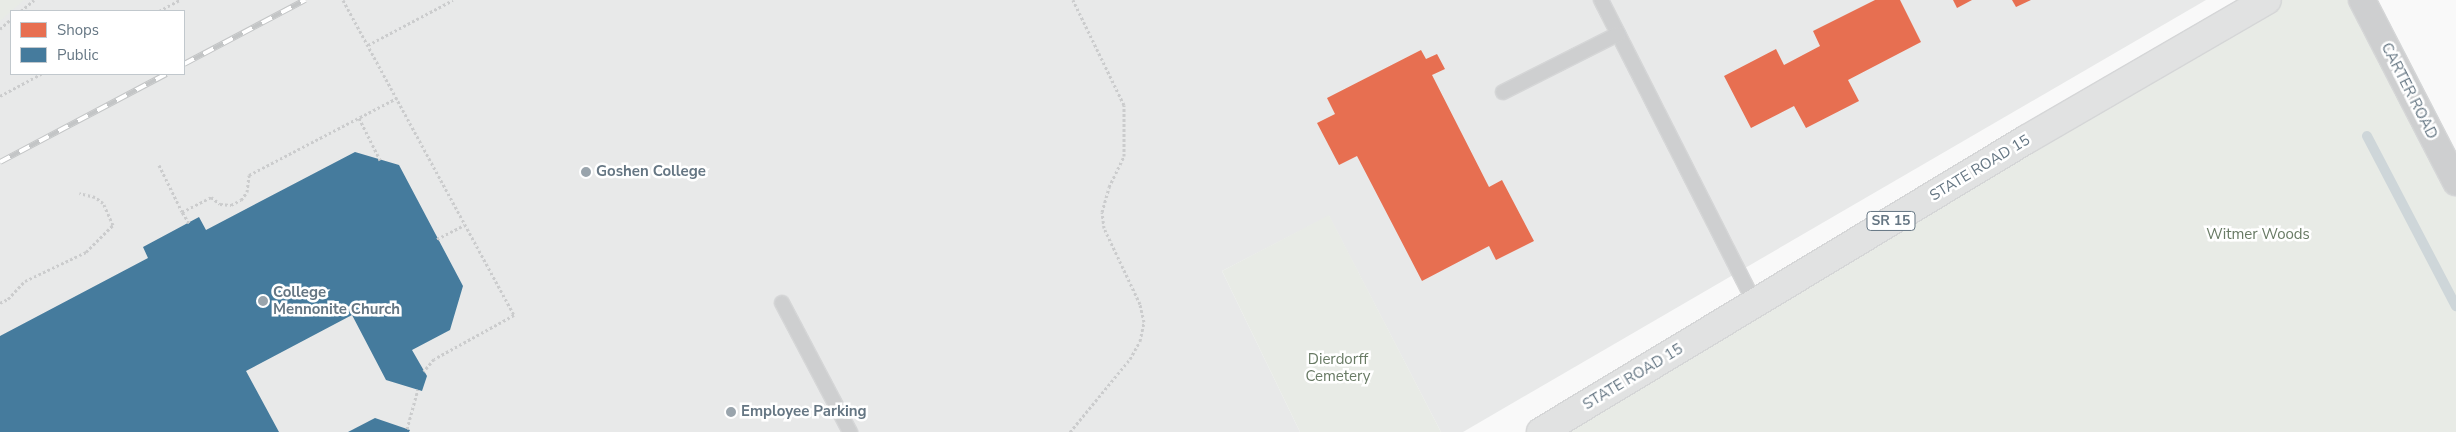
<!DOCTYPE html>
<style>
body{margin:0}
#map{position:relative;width:2456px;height:432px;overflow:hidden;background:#f9f9f9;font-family:"Nunito Sans",sans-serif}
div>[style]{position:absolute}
.built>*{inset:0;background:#e8e9e9}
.green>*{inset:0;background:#e8ebe6}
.shops>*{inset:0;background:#e76f51}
.public>*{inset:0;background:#457b9d}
.stream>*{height:10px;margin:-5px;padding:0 5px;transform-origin:5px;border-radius:5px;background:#ced6d9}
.path>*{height:3px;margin-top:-1.5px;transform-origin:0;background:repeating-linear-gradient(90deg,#cbcccd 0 2.5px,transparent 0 5px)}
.roads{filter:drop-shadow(1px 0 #d5d6d7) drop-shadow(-1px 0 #d5d6d7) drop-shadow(0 1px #d5d6d7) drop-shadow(0 -1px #d5d6d7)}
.lane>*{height:14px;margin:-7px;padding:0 7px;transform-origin:7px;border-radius:7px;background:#cecfd0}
.street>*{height:26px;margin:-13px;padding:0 13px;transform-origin:13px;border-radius:13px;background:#cecfd0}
.primary>*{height:28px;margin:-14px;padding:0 14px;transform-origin:14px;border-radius:14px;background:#e1e2e2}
.rail>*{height:5.5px;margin-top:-2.75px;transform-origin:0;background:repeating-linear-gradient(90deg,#fff 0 11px,#c3c5c6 0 22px);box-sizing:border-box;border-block:1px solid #c3c5c6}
.dots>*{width:14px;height:14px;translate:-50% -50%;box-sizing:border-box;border:2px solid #fff;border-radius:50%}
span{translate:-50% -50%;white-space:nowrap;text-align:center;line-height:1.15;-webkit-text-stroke:5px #fff;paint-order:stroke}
.shield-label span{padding:1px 4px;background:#fff;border:1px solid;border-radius:4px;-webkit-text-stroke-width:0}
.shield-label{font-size:14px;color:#657683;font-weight:700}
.street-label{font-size:15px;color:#657683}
.poi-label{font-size:15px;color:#657683;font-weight:700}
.left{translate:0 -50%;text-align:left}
.park-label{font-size:15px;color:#687a64}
.legend{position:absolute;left:10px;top:10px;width:175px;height:65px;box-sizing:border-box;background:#fff;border:1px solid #c1c8cd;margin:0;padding:6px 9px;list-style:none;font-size:15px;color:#657683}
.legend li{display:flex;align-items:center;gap:10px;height:25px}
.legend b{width:25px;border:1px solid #c1c8cd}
</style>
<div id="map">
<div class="built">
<div style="clip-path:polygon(evenodd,0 0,2206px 0,1463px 432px,1441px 432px,1329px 216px,1222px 271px,1300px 432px,0 432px,0 0,11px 11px,184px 11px,184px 74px,11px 74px,11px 11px)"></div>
</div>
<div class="green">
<div style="clip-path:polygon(0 0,24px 0,0 21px)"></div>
<div style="clip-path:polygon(2268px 0,2362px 0,2456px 182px,2456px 432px,1541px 432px)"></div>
<div style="clip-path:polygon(1329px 215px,1441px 432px,1300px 432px,1222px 271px)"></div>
</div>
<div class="shops">
<div style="clip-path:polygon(1875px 0,1900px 0,1921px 42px,1848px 80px,1859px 101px,1806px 128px,1794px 106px,1751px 128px,1724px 76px,1776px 49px,1784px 65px,1820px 46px,1813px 31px)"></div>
<div style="clip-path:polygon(1953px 0,1972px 0,1957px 8px)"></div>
<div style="clip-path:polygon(2012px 0,2031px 0,2016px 7px)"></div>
<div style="clip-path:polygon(1421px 50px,1426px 59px,1437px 54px,1445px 69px,1432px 75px,1489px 187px,1502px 180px,1534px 241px,1496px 260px,1489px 246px,1422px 281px,1357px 156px,1339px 165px,1317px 123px,1335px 114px,1327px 98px)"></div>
</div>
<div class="public">
<div style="clip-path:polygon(355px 152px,399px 165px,463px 286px,450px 330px,412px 350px,427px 376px,422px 391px,386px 380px,352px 315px,246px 371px,279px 432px,0 432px,0 336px,148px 258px,143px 247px,199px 217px,206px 230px)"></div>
<div style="clip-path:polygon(375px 418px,410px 430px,409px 432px,348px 432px)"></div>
</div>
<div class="stream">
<div style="left:2367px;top:136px;width:192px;rotate:62.4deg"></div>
</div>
<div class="path">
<div style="left:343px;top:0;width:358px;rotate:61.5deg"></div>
<div style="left:514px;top:315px;width:91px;rotate:151.2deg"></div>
<div style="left:434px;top:359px;width:16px;rotate:130deg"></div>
<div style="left:21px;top:11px;width:17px;rotate:-40deg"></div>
<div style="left:159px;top:11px;width:24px;rotate:-28deg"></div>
<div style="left:0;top:29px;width:15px;rotate:-42deg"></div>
<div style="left:368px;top:45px;width:96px;rotate:-27.9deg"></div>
<div style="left:0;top:96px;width:47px;rotate:-28.2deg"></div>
<div style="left:359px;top:118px;width:47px;rotate:63.4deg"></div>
<div style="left:159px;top:165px;width:52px;rotate:63.9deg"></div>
<div style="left:189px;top:223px;width:13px;rotate:-122deg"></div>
<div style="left:182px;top:212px;width:33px;rotate:-27deg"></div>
<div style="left:211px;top:197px;width:11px;rotate:38deg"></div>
<div style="left:220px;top:204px;width:11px;rotate:5deg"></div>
<div style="left:231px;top:205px;width:11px;rotate:-27deg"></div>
<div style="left:241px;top:200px;width:10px;rotate:-53deg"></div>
<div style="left:247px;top:192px;width:17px;rotate:-83deg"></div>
<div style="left:249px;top:175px;width:167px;rotate:-27.5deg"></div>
<div style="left:437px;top:239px;width:31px;rotate:-27deg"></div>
<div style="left:0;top:303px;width:9px;rotate:-27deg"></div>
<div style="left:8px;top:299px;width:25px;rotate:-47deg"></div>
<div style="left:25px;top:281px;width:68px;rotate:-25.4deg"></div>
<div style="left:86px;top:252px;width:38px;rotate:-45deg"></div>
<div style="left:113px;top:225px;width:24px;rotate:-114deg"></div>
<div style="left:103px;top:203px;width:10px;rotate:-143deg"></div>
<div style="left:95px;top:197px;width:16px;rotate:-166deg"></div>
<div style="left:407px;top:429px;width:41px;rotate:-74.6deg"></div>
<div style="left:1070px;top:432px;width:94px;rotate:-50.6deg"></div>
<div style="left:1130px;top:359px;width:21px;rotate:-61deg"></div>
<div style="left:1140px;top:341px;width:19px;rotate:-78deg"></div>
<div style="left:1144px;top:322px;width:18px;rotate:-103deg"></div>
<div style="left:1140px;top:304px;width:84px;rotate:-115.3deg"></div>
<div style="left:1104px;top:228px;width:16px;rotate:-97deg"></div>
<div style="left:1102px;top:212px;width:26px;rotate:-74deg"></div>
<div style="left:1109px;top:187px;width:34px;rotate:-64deg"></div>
<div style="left:1124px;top:156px;width:51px;rotate:-90deg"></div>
<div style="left:1124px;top:105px;width:117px;rotate:-115.9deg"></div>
</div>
<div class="roads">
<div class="lane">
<div style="left:1601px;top:0;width:340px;rotate:63.1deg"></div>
<div style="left:1503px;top:92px;width:129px;rotate:-26.8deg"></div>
<div style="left:782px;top:303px;width:146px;rotate:62.2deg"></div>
</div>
<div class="street">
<div style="left:2362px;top:0;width:205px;rotate:62.7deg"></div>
</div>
<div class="primary">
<div style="left:1541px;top:432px;width:567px;rotate:-31.08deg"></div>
<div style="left:2027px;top:139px;width:277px;rotate:-30.1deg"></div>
</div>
</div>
<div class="rail">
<div style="left:184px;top:64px;width:137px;rotate:-27.9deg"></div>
<div style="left:0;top:162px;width:188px;rotate:-27.9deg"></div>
</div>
<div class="dots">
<div style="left:586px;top:172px;background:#99a4ac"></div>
<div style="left:263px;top:301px;background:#99a4ac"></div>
<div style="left:731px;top:412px;background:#99a4ac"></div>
</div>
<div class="shield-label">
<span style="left:1891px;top:221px">SR 15</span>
</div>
<div class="street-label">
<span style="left:2409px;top:91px;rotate:63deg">CARTER ROAD</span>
<span style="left:1980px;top:168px;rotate:-31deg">STATE ROAD 15</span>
<span style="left:1633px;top:377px;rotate:-31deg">STATE ROAD 15</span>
</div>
<div class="poi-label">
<span class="left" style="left:596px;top:172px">Goshen College</span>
<span class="left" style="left:273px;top:301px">College<br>Mennonite Church</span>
<span class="left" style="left:741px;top:412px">Employee Parking</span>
</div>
<div class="park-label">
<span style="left:2258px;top:235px">Witmer Woods</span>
<span style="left:1338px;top:368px">Dierdorff<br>Cemetery</span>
</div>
<ul class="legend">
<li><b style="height:14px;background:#e76f51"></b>Shops</li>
<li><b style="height:14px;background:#457b9d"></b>Public</li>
</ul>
</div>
